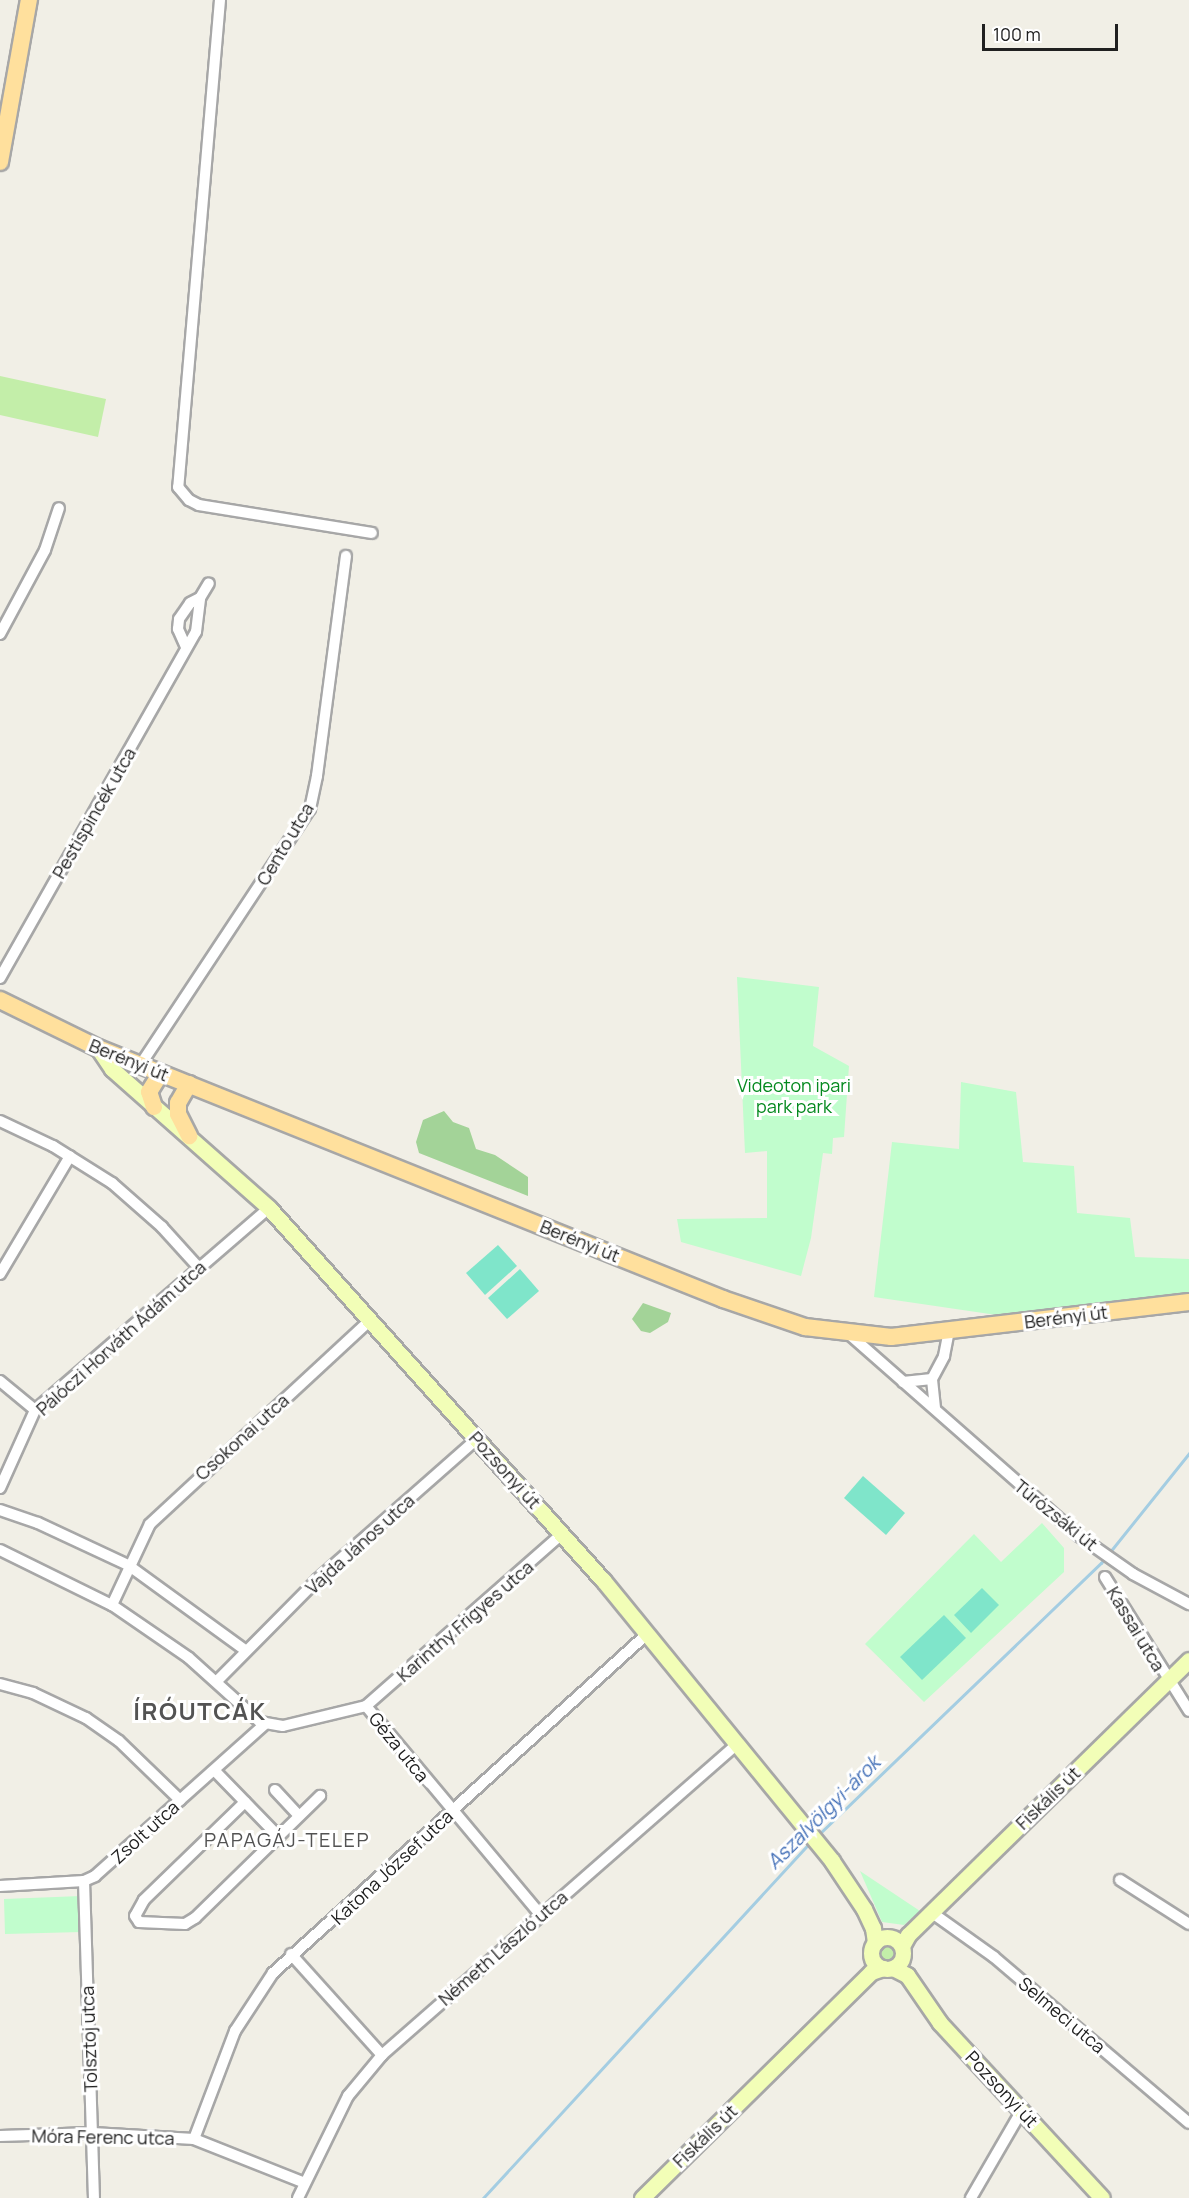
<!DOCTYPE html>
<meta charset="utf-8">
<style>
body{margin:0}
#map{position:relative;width:1189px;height:2198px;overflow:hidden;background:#f1efe6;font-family:Manrope,sans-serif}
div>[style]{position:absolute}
.grass>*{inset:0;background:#c3eea9}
.round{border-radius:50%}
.forest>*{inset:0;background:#a3d398}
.park>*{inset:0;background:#c1fdcd}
.pitch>*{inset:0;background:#7fe5ca}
.stream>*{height:3px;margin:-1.5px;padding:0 1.5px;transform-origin:1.5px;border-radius:1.5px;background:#a4cde2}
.roads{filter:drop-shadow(2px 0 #a7a7a7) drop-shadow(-2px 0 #a7a7a7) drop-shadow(0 2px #a7a7a7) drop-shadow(0 -2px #a7a7a7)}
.street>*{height:10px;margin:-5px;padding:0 5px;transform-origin:5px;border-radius:5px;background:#fff}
.secondary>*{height:15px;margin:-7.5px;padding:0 7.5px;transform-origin:7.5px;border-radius:7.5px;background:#f2feb7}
.secondary>.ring{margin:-7.5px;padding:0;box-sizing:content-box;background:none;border:15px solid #f2feb7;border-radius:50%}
.primary>*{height:16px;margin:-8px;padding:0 8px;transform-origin:8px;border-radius:8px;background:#ffe09d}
span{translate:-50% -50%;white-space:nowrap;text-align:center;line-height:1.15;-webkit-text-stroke:6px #fff;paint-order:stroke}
.street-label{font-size:18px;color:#202020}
.park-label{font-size:18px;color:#04891e}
.water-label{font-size:20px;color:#4571b8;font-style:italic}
.neighbourhood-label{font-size:20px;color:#535353;letter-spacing:1.5px}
.district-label{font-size:24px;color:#535353;font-weight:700;letter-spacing:1.5px}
.scale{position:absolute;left:982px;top:24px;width:136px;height:27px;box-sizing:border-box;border:3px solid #202020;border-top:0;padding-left:8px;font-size:18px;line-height:21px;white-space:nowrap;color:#202020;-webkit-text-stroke:4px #fff;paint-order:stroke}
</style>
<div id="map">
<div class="grass">
<div style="clip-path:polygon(0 376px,106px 399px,98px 437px,0 415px)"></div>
<div class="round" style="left:881px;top:1946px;width:14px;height:14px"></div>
</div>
<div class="forest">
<div style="clip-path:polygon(444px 1111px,453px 1122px,469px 1128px,476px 1149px,495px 1155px,528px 1177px,528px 1196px,419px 1153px,416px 1142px,423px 1120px)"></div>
<div style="clip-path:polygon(643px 1303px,671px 1313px,668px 1322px,650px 1333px,641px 1331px,632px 1319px)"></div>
</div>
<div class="park">
<div style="clip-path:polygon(737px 977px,819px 987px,813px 1046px,849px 1066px,844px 1137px,833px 1138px,832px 1154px,823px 1153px,811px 1238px,801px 1276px,681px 1242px,677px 1219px,767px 1218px,767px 1151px,745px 1153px)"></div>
<div style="clip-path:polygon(961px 1082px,1016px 1092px,1023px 1162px,1074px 1166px,1077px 1213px,1130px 1218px,1135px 1257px,1189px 1259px,1189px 1294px,1017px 1318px,874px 1297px,892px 1142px,959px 1149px)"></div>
<div style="clip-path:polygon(1042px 1523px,1064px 1548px,1064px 1572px,924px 1702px,865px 1644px,974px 1534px,1001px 1562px)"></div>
<div style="clip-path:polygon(860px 1871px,920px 1911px,904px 1925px,882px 1922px)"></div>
<div style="clip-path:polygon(81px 1896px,82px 1932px,5px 1934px,4px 1899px)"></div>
</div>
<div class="pitch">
<div style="clip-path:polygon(498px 1245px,517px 1266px,485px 1295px,466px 1273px)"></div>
<div style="clip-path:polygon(520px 1269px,539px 1291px,507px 1319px,488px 1298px)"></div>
<div style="clip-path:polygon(863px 1476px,905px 1513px,886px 1535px,844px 1498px)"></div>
<div style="clip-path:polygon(982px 1588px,999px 1605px,971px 1633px,954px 1615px)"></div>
<div style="clip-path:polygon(944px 1615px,966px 1638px,922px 1680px,900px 1657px)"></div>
</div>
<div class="stream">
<div style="left:817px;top:1836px;width:394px;rotate:-43.9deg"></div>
<div style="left:1101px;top:1563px;width:141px;rotate:-51.3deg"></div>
<div style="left:483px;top:2198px;width:483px;rotate:-47.4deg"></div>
</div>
<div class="roads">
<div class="street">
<div style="left:220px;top:0;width:489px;rotate:94.9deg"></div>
<div style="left:178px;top:487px;width:17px;rotate:50deg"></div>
<div style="left:189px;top:500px;width:11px;rotate:27deg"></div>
<div style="left:199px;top:505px;width:175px;rotate:9.2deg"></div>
<div style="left:0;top:634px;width:95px;rotate:-61.8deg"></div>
<div style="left:45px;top:550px;width:44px;rotate:-71.6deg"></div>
<div style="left:186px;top:647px;width:20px;rotate:-114deg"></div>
<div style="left:178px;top:629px;width:10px;rotate:-84deg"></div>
<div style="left:179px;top:619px;width:19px;rotate:-55deg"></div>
<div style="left:190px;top:603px;width:11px;rotate:-27deg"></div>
<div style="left:0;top:978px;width:398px;rotate:-60.5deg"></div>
<div style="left:196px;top:632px;width:34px;rotate:-83deg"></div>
<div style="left:200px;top:598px;width:17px;rotate:-59deg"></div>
<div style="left:141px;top:1064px;width:306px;rotate:-56.5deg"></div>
<div style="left:310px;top:809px;width:34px;rotate:-78deg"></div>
<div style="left:317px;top:776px;width:222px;rotate:-82.5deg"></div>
<div style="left:0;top:1121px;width:59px;rotate:25.3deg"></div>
<div style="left:53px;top:1146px;width:70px;rotate:32.1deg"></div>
<div style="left:112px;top:1183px;width:67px;rotate:41.3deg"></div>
<div style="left:162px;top:1227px;width:55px;rotate:47.9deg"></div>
<div style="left:0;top:1274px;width:137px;rotate:-59.3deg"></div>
<div style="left:849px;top:1334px;width:306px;rotate:41.3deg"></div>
<div style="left:1079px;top:1536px;width:66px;rotate:35.1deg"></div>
<div style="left:1133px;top:1574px;width:64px;rotate:28.2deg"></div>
<div style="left:0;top:1381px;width:45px;rotate:39.6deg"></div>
<div style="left:903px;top:1382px;width:29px;rotate:-6deg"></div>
<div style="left:935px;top:1408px;width:29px;rotate:-96deg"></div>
<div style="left:932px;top:1379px;width:26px;rotate:-62deg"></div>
<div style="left:944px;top:1356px;width:25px;rotate:-79deg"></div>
<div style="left:0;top:1488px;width:85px;rotate:-65.8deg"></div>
<div style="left:35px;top:1410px;width:309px;rotate:-40.8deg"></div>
<div style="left:0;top:1510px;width:40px;rotate:18.9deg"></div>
<div style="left:38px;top:1523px;width:99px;rotate:25deg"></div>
<div style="left:128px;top:1565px;width:145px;rotate:36deg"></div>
<div style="left:0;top:1550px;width:125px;rotate:26.2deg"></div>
<div style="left:112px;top:1605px;width:93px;rotate:34.5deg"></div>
<div style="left:189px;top:1658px;width:96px;rotate:42deg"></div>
<div style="left:260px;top:1722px;width:23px;rotate:10deg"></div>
<div style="left:283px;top:1726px;width:85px;rotate:-13.5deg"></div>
<div style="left:366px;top:1706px;width:261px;rotate:-41.3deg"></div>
<div style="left:1105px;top:1577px;width:158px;rotate:57.9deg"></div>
<div style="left:112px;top:1605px;width:89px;rotate:-64.9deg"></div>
<div style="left:150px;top:1524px;width:300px;rotate:-42.8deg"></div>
<div style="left:217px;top:1681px;width:144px;rotate:-45.3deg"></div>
<div style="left:318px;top:1579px;width:212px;rotate:-41.4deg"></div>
<div style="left:0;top:1684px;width:34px;rotate:15deg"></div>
<div style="left:33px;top:1693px;width:59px;rotate:25.3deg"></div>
<div style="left:86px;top:1718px;width:40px;rotate:34.9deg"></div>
<div style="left:119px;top:1741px;width:85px;rotate:44deg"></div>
<div style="left:366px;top:1706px;width:273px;rotate:50.1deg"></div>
<div style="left:215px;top:1771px;width:92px;rotate:45.9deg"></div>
<div style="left:275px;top:1790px;width:35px;rotate:47deg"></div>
<div style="left:245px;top:1802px;width:141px;rotate:135.9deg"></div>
<div style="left:144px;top:1900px;width:18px;rotate:119deg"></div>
<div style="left:135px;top:1916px;width:7px;rotate:56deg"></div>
<div style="left:139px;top:1922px;width:46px;rotate:2.5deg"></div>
<div style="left:185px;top:1924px;width:12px;rotate:-31deg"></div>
<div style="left:195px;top:1918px;width:175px;rotate:-44.3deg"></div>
<div style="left:1120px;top:1880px;width:82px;rotate:32.5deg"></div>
<div style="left:84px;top:1881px;width:317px;rotate:88.2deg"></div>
<div style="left:0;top:1886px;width:84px;rotate:-3.4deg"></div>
<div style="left:84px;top:1881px;width:12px;rotate:-24deg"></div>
<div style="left:95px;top:1876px;width:228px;rotate:-41.8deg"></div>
<div style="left:931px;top:1912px;width:77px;rotate:35.5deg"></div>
<div style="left:994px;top:1957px;width:256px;rotate:40.4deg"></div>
<div style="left:291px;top:1954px;width:136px;rotate:48deg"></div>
<div style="left:0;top:2136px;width:93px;rotate:-1.8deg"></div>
<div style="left:93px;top:2133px;width:101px;rotate:3.4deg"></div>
<div style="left:194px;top:2139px;width:119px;rotate:21.6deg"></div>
<div style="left:194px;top:2139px;width:116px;rotate:-69.2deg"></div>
<div style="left:235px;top:2031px;width:69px;rotate:-56.8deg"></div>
<div style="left:273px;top:1973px;width:505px;rotate:-42.19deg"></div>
<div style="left:298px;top:2198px;width:114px;rotate:-63.9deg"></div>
<div style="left:348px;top:2096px;width:53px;rotate:-50.3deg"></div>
<div style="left:382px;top:2055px;width:472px;rotate:-41.2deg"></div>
<div style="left:971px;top:2198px;width:102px;rotate:-59.9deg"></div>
</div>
<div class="secondary">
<div style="left:98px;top:1048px;width:25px;rotate:56deg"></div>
<div style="left:112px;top:1069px;width:210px;rotate:41.5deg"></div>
<div style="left:269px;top:1208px;width:500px;rotate:48.1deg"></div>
<div style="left:603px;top:1580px;width:362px;rotate:50.8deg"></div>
<div style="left:832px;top:1861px;width:58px;rotate:56.3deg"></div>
<div style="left:864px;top:1909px;width:21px;rotate:65deg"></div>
<div style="left:873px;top:1928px;width:15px;rotate:82deg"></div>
<div class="ring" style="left:871px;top:1937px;width:17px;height:17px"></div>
<div style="left:902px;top:1946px;width:13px;rotate:-61deg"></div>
<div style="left:908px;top:1935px;width:393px;rotate:-44.4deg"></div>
<div style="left:893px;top:1968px;width:16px;rotate:27deg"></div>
<div style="left:907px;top:1975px;width:58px;rotate:55.5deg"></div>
<div style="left:940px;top:2023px;width:238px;rotate:47.2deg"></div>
<div style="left:642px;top:2198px;width:322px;rotate:-44.6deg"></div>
<div style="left:871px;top:1972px;width:13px;rotate:-18deg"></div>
</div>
<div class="primary">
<div style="left:0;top:162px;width:165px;rotate:-79.9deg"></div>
<div style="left:0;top:1000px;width:109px;rotate:26.1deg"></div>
<div style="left:98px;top:1048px;width:674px;rotate:21.88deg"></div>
<div style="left:723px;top:1299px;width:87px;rotate:18.9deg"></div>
<div style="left:805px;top:1327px;width:87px;rotate:6.6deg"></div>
<div style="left:891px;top:1337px;width:300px;rotate:-6.7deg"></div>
<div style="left:189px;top:1084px;width:22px;rotate:120deg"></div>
<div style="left:178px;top:1103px;width:11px;rotate:90deg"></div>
<div style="left:178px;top:1114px;width:25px;rotate:63deg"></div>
<div style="left:154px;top:1107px;width:16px;rotate:-108deg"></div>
<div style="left:149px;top:1092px;width:22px;rotate:-58deg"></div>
</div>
</div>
<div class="street-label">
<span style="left:94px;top:813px;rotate:-60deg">Pestispincék utca</span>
<span style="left:285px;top:844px;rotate:-59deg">Cento utca</span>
<span style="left:129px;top:1060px;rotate:22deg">Berényi út</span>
<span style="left:580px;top:1241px;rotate:22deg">Berényi út</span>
<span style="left:1066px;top:1317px;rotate:-7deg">Berényi út</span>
<span style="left:121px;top:1338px;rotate:-42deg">Pálóczi Horváth Ádám utca</span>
<span style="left:242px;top:1437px;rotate:-42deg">Csokonai utca</span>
<span style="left:505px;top:1470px;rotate:48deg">Pozsonyi út</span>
<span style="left:1056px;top:1515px;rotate:39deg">Túrózsáki út</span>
<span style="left:360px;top:1544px;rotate:-42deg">Vajda János utca</span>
<span style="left:465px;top:1621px;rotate:-41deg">Karinthy Frigyes utca</span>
<span style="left:1136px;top:1629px;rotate:59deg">Kassai utca</span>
<span style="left:399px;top:1747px;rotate:51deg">Géza utca</span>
<span style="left:1048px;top:1798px;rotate:-44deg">Fiskális út</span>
<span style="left:145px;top:1832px;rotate:-42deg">Zsolt utca</span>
<span style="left:392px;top:1867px;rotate:-43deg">Katona József utca</span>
<span style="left:503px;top:1948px;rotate:-41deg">Németh László utca</span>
<span style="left:1062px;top:2015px;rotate:40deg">Selmeci utca</span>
<span style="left:89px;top:2039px;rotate:-92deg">Tolsztoj utca</span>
<span style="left:1002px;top:2089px;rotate:47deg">Pozsonyi út</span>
<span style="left:705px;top:2136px;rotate:-44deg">Fiskális út</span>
<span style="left:103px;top:2137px;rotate:1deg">Móra Ferenc utca</span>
</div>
<div class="park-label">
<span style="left:794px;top:1096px">Videoton ipari<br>park park</span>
</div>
<div class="water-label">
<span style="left:823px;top:1812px;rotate:-45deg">Aszalvölgyi-árok</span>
</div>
<div class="neighbourhood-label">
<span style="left:287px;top:1839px">PAPAGÁJ-TELEP</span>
</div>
<div class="district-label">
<span style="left:200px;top:1711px">ÍRÓUTCÁK</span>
</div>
<div class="scale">100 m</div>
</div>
